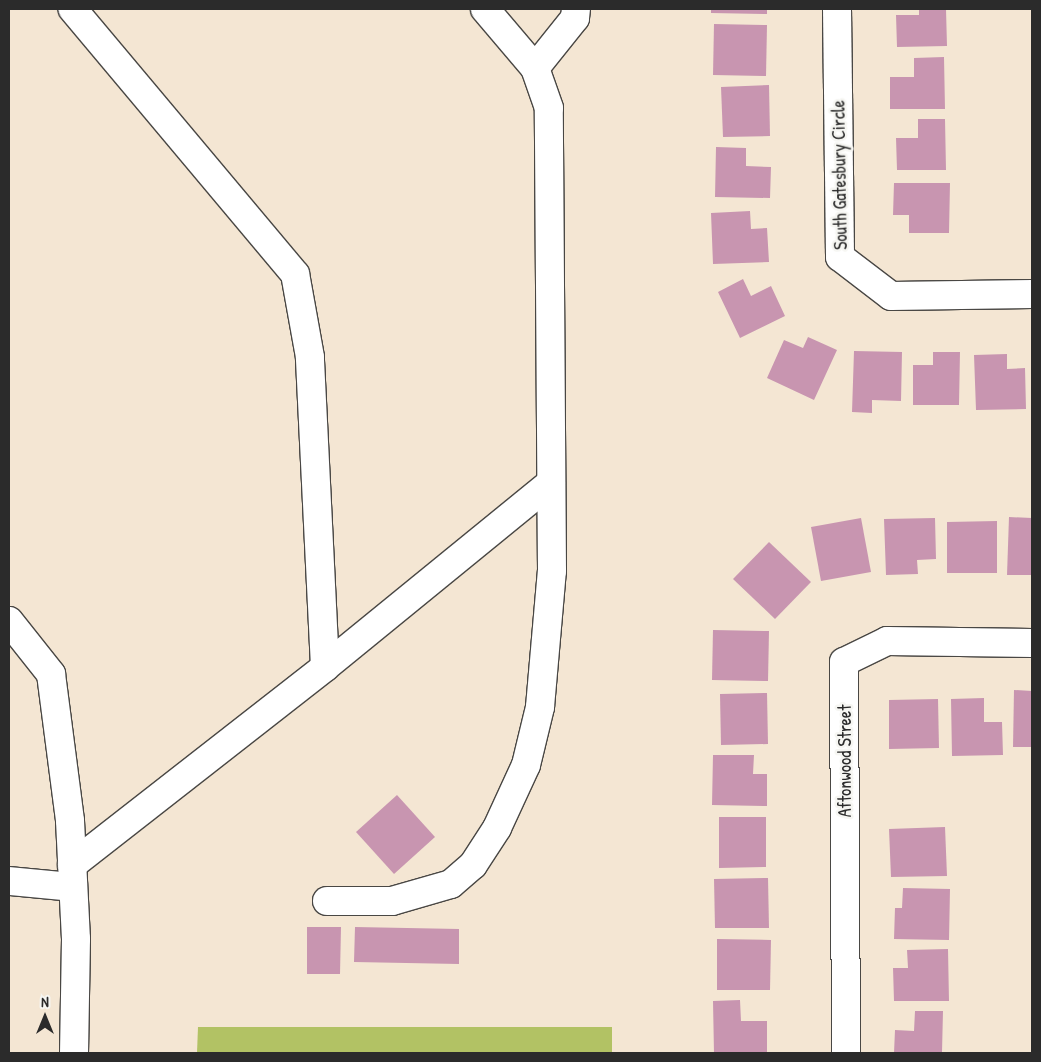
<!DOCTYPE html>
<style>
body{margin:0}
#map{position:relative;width:1041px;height:1062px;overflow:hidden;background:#f4e6d3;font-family:"Patrick Hand",sans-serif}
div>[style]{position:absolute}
.green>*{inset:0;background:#b2c264}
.building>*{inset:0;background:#c895b0}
.roads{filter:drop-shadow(1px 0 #494744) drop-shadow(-1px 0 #494744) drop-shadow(0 1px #494744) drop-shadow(0 -1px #494744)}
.minor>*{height:28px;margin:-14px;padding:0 14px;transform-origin:14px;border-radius:14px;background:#fff}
span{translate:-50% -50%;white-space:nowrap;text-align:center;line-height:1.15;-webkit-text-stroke:5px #f6f6f2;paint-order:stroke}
.street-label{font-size:18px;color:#2b2b2b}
.frame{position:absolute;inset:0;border:10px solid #2b2b2b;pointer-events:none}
.north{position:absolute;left:20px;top:992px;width:50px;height:50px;-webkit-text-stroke:4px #f6f6f2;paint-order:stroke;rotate:0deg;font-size:14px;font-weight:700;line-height:20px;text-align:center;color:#2b2b2b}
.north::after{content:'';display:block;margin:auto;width:18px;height:22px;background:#2b2b2b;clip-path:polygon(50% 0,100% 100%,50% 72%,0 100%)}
</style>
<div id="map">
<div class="green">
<div style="clip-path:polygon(198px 1027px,612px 1027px,612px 1053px,197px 1053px)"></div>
</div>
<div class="building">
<div style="clip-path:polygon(711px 9px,767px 9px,767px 14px,711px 13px)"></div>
<div style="clip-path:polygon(919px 9px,946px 9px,947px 46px,897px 47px,896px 15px,919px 15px)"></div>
<div style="clip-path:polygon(714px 24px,767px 25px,766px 76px,713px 75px)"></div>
<div style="clip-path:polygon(944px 57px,945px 109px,890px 109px,890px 77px,914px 77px,914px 58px)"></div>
<div style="clip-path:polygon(769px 85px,770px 136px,723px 137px,721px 87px)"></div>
<div style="clip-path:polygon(918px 119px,945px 119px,946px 170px,897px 170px,896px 138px,918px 138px)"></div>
<div style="clip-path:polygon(716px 147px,746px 148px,746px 166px,771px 167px,770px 198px,715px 197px)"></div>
<div style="clip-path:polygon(894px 183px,950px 183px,949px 233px,909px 233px,909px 215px,893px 215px)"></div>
<div style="clip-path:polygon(750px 211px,751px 229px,767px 228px,769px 262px,713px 264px,711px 213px)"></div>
<div style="clip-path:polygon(743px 279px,751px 296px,771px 286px,785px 316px,740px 338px,718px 292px)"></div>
<div style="clip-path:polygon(808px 337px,837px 350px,814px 400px,767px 378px,784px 340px,803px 348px)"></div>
<div style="clip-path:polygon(854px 351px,902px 352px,901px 401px,872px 400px,872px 413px,852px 412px)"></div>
<div style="clip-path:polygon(933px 352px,960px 352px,959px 405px,913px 405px,913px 365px,933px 365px)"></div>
<div style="clip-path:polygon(1007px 354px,1007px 369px,1025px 368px,1026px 409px,976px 410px,974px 355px)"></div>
<div style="clip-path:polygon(1009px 517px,1032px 518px,1032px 575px,1007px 575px)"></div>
<div style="clip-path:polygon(861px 518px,871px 572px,821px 581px,811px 527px)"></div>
<div style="clip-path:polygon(935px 518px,936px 559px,917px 560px,918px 574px,886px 575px,884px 519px)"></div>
<div style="clip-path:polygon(997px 521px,997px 573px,947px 573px,947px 522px)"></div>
<div style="clip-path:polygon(769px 542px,811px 582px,775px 619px,733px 579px)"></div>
<div style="clip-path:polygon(713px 630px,769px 631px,768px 681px,712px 680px)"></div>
<div style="clip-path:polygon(1014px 690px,1032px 691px,1032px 747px,1013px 747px)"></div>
<div style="clip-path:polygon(767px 693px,768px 744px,721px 745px,720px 694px)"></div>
<div style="clip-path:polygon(984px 698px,984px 722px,1002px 722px,1003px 755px,952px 756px,951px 699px)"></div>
<div style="clip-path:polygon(938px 699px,939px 748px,889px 749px,889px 700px)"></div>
<div style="clip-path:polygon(713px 755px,754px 755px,753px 774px,767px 774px,767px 806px,712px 805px)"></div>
<div style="clip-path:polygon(397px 795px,435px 837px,394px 874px,356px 832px)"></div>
<div style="clip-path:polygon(719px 817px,766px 817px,766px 867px,719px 868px)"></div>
<div style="clip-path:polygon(945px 827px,947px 876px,891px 877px,889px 829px)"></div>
<div style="clip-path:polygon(768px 878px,769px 928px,715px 928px,714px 879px)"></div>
<div style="clip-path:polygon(903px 888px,950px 889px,949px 940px,894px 939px,895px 908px,902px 908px)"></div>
<div style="clip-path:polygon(307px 927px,341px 927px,340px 974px,307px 974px)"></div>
<div style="clip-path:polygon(355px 927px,459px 929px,459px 964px,354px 962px)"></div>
<div style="clip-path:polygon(717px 939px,771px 940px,770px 990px,717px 990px)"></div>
<div style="clip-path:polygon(948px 949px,949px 1001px,894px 1001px,893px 968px,908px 968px,907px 950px)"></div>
<div style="clip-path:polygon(740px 1000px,741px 1021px,767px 1021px,767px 1052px,714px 1053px,713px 1001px)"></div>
<div style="clip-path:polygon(915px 1011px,943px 1011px,942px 1053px,894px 1053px,895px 1030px,914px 1031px)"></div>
</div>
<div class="roads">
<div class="minor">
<div style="left:485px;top:9px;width:77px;rotate:49.7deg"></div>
<div style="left:837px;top:9px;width:248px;rotate:89.3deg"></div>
<div style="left:840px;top:257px;width:64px;rotate:37.4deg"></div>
<div style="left:891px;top:296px;width:141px;rotate:-0.8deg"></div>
<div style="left:9px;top:621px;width:68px;rotate:51.6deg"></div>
<div style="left:51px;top:674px;width:148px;rotate:82.6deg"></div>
<div style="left:70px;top:821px;width:118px;rotate:87.1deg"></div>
<div style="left:76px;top:939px;width:114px;rotate:91deg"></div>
<div style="left:325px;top:667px;width:291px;rotate:-39.2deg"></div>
<div style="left:72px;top:865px;width:321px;rotate:-38deg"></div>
<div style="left:325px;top:667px;width:310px;rotate:-92.8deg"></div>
<div style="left:310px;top:357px;width:84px;rotate:-100.2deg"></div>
<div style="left:295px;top:274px;width:346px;rotate:-130deg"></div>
<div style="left:9px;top:881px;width:64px;rotate:5.4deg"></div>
<div style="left:327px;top:901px;width:65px"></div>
<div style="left:392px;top:901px;width:61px;rotate:-16.1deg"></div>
<div style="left:451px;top:884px;width:29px;rotate:-41deg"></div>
<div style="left:473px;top:865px;width:44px;rotate:-57deg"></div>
<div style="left:497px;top:828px;width:69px;rotate:-65.3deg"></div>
<div style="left:526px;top:765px;width:60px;rotate:-76.4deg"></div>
<div style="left:540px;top:707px;width:137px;rotate:-85deg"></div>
<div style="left:552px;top:571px;width:463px;rotate:-90.4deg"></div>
<div style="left:549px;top:108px;width:42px;rotate:-109.3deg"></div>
<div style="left:535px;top:68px;width:64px;rotate:-51.3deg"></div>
<div style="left:575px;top:18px;width:9px;rotate:-84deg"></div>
<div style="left:846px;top:1053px;width:391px;rotate:-90.3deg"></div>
<div style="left:844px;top:662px;width:48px;rotate:-26deg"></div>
<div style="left:887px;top:641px;width:145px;rotate:0.8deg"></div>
</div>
</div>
<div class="street-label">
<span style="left:840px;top:175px;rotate:-91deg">South Gatesbury Circle</span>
<span style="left:845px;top:761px;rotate:-90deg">Aftonwood Street</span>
</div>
<div class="frame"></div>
<div class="north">N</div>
</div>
